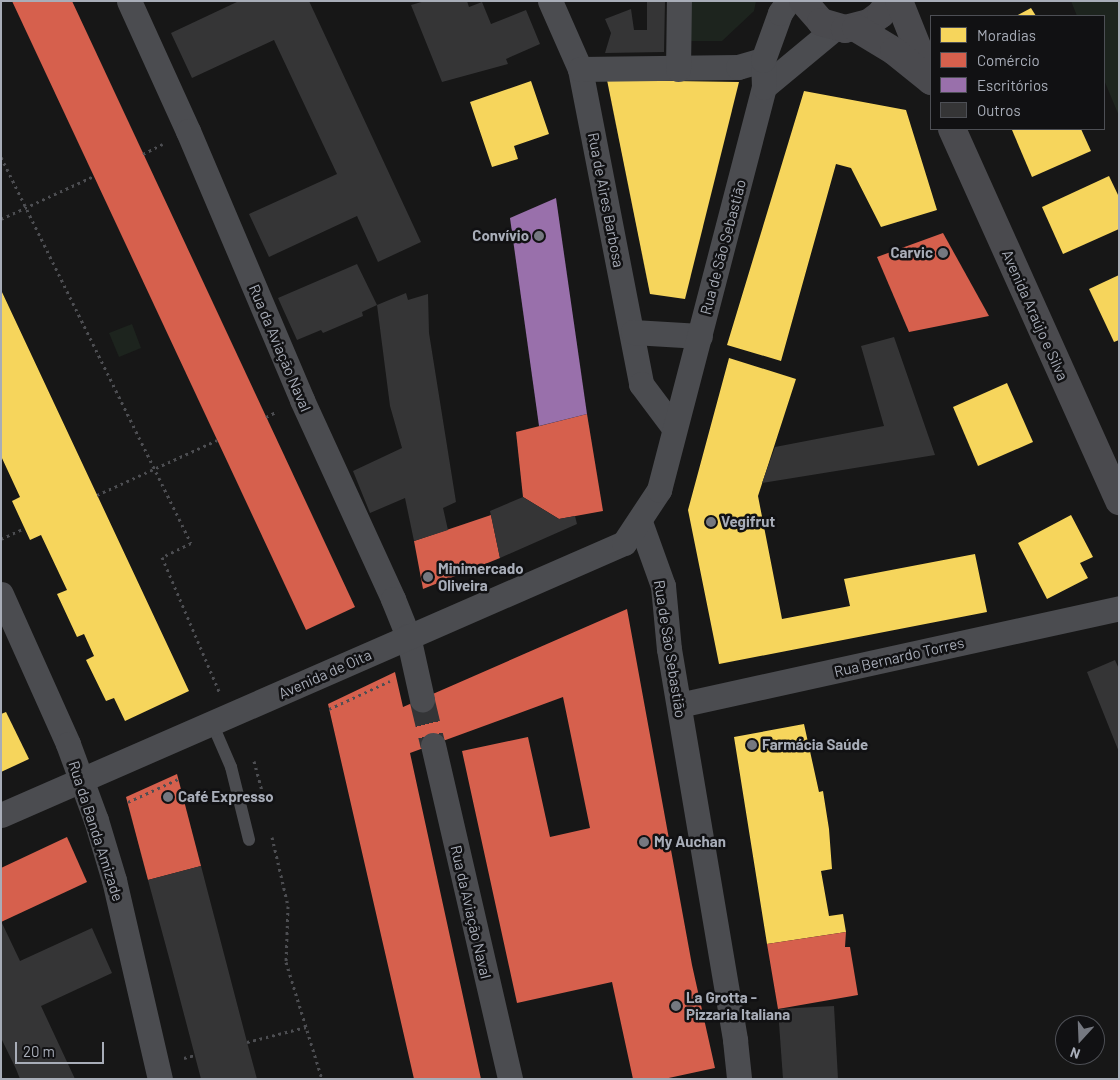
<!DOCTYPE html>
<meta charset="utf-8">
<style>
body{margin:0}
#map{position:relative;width:1120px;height:1080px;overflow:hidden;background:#171717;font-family:Barlow,sans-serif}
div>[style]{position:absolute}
.green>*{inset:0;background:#1d241e}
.homes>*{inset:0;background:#f6d55c}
.shops>*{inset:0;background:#d6604d}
.offices>*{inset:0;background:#9970ab}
.building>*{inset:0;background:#353536}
.street-tunnel>*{height:25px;margin-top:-12.5px;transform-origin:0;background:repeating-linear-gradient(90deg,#343537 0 25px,transparent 0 37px)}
.path>*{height:3px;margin-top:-1.5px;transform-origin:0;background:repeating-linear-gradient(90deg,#4d4e52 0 2.5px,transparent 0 6.5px)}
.lane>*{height:12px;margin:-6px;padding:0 6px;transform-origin:6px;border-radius:6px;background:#4b4c50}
.street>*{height:25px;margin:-12.5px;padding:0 12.5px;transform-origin:12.5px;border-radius:12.5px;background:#4b4c50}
.secondary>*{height:28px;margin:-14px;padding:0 14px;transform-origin:14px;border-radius:14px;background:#4a4a4e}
.dots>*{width:14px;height:14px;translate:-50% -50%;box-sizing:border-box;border:2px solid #111113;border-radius:50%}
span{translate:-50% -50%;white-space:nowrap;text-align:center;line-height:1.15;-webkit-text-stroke:5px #111113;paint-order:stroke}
.street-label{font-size:15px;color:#a8adb8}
.poi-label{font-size:15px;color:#a8adb8;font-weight:700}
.right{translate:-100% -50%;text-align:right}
.left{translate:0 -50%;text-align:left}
.frame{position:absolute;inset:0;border:2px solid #a8adb8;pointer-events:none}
.legend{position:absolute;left:930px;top:15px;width:175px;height:115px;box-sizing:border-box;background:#111113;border:1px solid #4d4f55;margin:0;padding:6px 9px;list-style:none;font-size:15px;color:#a8adb8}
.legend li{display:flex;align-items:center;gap:10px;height:25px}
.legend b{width:25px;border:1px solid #4d4f55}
.north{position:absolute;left:1055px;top:1015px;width:50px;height:50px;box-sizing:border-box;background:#111113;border:1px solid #4d4f55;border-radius:50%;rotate:200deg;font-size:14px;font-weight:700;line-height:20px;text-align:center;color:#a8adb8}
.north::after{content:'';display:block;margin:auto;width:18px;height:22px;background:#757880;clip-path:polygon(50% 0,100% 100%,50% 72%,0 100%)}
.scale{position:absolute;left:15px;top:1042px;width:89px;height:22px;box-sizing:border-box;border:2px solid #a8adb8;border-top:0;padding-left:6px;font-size:15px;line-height:18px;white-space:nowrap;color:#a8adb8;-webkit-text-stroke:4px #111113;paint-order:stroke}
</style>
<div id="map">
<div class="green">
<div style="clip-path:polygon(690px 1px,756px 1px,754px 11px,722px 41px,689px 41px)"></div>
<div style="clip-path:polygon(1071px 1px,1119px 1px,1119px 116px,1104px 80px,1104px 16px,1077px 16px)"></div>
<div style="clip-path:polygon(132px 324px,141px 348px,119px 357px,109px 333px)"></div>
</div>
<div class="homes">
<div style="clip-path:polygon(1031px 8px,1036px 16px,1016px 16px)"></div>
<div style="clip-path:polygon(607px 80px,739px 82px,685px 299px,650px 294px)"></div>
<div style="clip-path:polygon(531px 81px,549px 134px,514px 146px,518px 159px,492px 167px,470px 102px)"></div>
<div style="clip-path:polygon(804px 91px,906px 110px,937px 210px,881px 227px,851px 168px,836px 164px,781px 361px,727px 345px)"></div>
<div style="clip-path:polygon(1016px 129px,1081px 129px,1091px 151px,1032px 177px,1012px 130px)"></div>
<div style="clip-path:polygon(1109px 176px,1119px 197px,1119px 229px,1063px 254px,1042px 207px)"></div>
<div style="clip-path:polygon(1119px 275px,1119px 340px,1114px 342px,1089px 289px)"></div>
<div style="clip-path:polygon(1px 290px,189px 691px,125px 721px,114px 698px,106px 701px,86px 660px,94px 656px,84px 634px,77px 637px,57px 594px,67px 590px,41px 535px,30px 540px,12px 501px,20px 497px,1px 456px)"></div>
<div style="clip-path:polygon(729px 358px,796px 379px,758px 496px,782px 619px,850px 606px,844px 579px,975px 554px,987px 612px,719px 664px,688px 510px)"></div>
<div style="clip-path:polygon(1007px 383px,1033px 442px,978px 466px,953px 407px)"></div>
<div style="clip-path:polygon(1071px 515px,1093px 557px,1080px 563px,1088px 578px,1047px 599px,1018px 543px)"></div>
<div style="clip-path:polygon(6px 712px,29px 759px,1px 772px,1px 714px)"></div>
<div style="clip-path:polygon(804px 724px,819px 792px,823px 791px,829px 829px,832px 869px,821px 871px,829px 916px,843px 914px,846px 932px,767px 944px,734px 737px)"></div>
</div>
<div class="shops">
<div style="clip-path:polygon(12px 1px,72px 1px,355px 607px,306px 630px)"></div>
<div style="clip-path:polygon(943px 233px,989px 316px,909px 332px,877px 257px)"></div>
<div style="clip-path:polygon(587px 414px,603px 511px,559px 519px,523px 497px,516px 432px)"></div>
<div style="clip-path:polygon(491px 515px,500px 558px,423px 589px,414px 541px)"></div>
<div style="clip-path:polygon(627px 609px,692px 965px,715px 1068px,664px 1079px,633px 1079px,612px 982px,517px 1003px,462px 751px,528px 737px,550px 837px,590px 828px,563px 697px,410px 753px,481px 1079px,414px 1079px,328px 704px,395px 672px,403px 707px)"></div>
<div style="clip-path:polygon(177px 774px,201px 866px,148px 880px,126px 797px)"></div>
<div style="clip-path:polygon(67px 837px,87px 882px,1px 922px,1px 868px)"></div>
<div style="clip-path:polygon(846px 932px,845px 947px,850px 947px,858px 995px,778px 1009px,767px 944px)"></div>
</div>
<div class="offices">
<div style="clip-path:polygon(556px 198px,587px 414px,539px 426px,510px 218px)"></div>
</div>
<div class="building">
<div style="clip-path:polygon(239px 1px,309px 1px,421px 242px,378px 262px,357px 216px,269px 257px,249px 214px,337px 174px,274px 40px,192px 78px,171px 33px)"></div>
<div style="clip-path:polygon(425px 1px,467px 1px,469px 7px,482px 2px,491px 24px,526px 10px,540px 44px,506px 59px,508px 64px,442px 82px,411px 5px)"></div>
<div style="clip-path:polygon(647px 1px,665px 1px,664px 52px,605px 53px,611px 33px,605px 19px,631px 9px,634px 30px,647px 30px)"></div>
<div style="clip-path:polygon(357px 264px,377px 305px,362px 312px,363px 316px,323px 333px,321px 330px,297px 340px,278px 298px)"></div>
<div style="clip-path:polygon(406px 293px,408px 300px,428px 294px,429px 333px,456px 502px,443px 508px,448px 530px,414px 541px,405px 498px,370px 513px,353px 471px,402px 448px,390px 406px,377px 305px)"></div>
<div style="clip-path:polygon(894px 337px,935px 455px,762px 483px,775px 447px,884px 426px,861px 346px)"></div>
<div style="clip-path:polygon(523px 497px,559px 519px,575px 516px,577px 524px,500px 558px,490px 511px)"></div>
<div style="clip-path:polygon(1115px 660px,1119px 669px,1119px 752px,1087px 672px)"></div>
<div style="clip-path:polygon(201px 866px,247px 1042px,257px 1079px,201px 1079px,171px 965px,148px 880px)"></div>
<div style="clip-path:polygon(1px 921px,20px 961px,92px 928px,112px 973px,41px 1006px,75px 1079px,20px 1079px,16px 1069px,1px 1038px)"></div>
<div style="clip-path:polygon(834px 1006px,838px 1079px,783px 1079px,778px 1009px)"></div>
</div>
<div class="street-tunnel">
<div style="left:422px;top:699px;width:47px;rotate:76.6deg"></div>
</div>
<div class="path">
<div style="left:143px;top:154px;width:22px;rotate:-27deg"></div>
<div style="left:1px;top:157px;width:430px;rotate:63.8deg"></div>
<div style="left:191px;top:543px;width:32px;rotate:154deg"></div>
<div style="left:162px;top:557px;width:146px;rotate:67deg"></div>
<div style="left:1px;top:219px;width:102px;rotate:-24.8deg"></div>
<div style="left:266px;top:417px;width:13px;rotate:-27deg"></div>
<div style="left:97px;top:495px;width:132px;rotate:-24.6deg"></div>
<div style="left:1px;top:539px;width:26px;rotate:-25deg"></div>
<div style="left:329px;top:709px;width:67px;rotate:-24.7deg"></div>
<div style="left:254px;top:761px;width:31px;rotate:75deg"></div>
<div style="left:128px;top:802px;width:55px;rotate:-24.7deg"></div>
<div style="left:272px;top:837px;width:71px;rotate:76.9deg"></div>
<div style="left:288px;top:906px;width:56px;rotate:92deg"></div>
<div style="left:286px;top:962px;width:122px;rotate:72.9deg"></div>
<div style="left:247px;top:1042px;width:61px;rotate:-14.3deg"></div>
<div style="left:184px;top:1058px;width:11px;rotate:-15deg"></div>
</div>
<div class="lane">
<div style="left:212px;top:723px;width:48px;rotate:66.6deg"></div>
<div style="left:231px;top:767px;width:75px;rotate:76.1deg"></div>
</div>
<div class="street">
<div style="left:129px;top:1px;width:143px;rotate:65.6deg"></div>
<div style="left:188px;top:131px;width:292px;rotate:67deg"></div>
<div style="left:302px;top:400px;width:219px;rotate:65.4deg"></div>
<div style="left:393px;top:599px;width:40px;rotate:68deg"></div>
<div style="left:408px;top:636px;width:65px;rotate:77.5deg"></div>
<div style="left:550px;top:1px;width:74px;rotate:66.2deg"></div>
<div style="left:580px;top:69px;width:321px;rotate:79deg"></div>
<div style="left:641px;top:384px;width:55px;rotate:53.1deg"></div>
<div style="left:580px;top:69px;width:158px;rotate:-0.7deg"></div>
<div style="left:738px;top:67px;width:26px;rotate:-16deg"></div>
<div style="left:678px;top:69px;width:68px;rotate:-89.2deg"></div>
<div style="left:764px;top:87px;width:92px;rotate:-39.7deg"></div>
<div style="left:633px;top:332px;width:67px;rotate:3.4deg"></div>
<div style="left:640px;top:522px;width:68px;rotate:70.2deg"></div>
<div style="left:663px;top:586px;width:63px;rotate:84.6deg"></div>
<div style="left:669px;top:649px;width:397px;rotate:80.4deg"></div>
<div style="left:735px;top:1040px;width:39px;rotate:84deg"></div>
<div style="left:1px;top:594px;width:164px;rotate:65.9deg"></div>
<div style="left:68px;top:744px;width:81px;rotate:69.8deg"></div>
<div style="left:96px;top:820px;width:63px;rotate:73.3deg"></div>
<div style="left:114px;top:880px;width:204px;rotate:77deg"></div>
<div style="left:679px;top:705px;width:451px;rotate:-12.4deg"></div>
<div style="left:433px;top:745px;width:343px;rotate:77deg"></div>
<div style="left:1px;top:815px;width:680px;rotate:-23.59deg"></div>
<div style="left:624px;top:543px;width:64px;rotate:-56.6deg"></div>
<div style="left:659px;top:490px;width:416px;rotate:-75.4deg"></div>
<div style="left:764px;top:87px;width:27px;rotate:-92deg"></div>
<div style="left:763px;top:60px;width:50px;rotate:-70.1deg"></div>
<div style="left:780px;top:13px;width:14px;rotate:-56deg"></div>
</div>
<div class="secondary">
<div style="left:803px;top:1px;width:28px;rotate:49deg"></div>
<div style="left:821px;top:22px;width:25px;rotate:16deg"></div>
<div style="left:845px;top:29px;width:25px;rotate:-14deg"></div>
<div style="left:869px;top:23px;width:15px;rotate:-37deg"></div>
<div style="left:881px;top:14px;width:15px;rotate:-58deg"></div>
<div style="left:899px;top:1px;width:86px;rotate:68.2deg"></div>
<div style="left:856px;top:28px;width:44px;rotate:31.2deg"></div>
<div style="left:894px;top:51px;width:48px;rotate:39deg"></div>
<div style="left:952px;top:129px;width:408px;rotate:65.8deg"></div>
</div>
<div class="dots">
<div style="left:539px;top:236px;background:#757880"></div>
<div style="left:943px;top:253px;background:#757880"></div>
<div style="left:711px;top:522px;background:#757880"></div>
<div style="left:428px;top:577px;background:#757880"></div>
<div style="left:752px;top:745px;background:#757880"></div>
<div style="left:168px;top:797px;background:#757880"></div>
<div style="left:644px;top:842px;background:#757880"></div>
<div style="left:676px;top:1006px;background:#757880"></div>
</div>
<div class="street-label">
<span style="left:606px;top:200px;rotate:79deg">Rua de Aires Barbosa</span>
<span style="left:723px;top:247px;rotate:-75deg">Rua de São Sebastião</span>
<span style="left:1035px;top:315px;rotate:66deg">Avenida Araújo e Silva</span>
<span style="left:280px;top:348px;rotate:67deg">Rua da Aviação Naval</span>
<span style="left:670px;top:649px;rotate:81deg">Rua de São Sebastião</span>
<span style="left:899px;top:657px;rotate:-13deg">Rua Bernardo Torres</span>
<span style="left:325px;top:674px;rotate:-24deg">Avenida de Oita</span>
<span style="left:96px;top:831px;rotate:72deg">Rua da Banda Amizade</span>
<span style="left:471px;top:912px;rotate:77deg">Rua da Aviação Naval</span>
</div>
<div class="poi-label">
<span class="right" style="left:529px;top:236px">Convívio</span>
<span class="right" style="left:933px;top:253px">Carvic</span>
<span class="left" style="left:721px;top:522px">Vegifrut</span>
<span class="left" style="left:438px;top:577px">Minimercado<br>Oliveira</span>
<span class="left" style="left:762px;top:745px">Farmácia Saúde</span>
<span class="left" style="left:178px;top:797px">Café Expresso</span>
<span class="left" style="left:654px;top:842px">My Auchan</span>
<span class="left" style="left:686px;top:1006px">La Grotta -<br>Pizzaria Italiana</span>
</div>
<div class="frame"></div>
<ul class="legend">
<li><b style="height:14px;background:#f6d55c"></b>Moradias</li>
<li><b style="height:14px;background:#d6604d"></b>Comércio</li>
<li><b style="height:14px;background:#9970ab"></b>Escritórios</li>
<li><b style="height:14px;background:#353536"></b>Outros</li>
</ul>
<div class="north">N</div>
<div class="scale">20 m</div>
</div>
